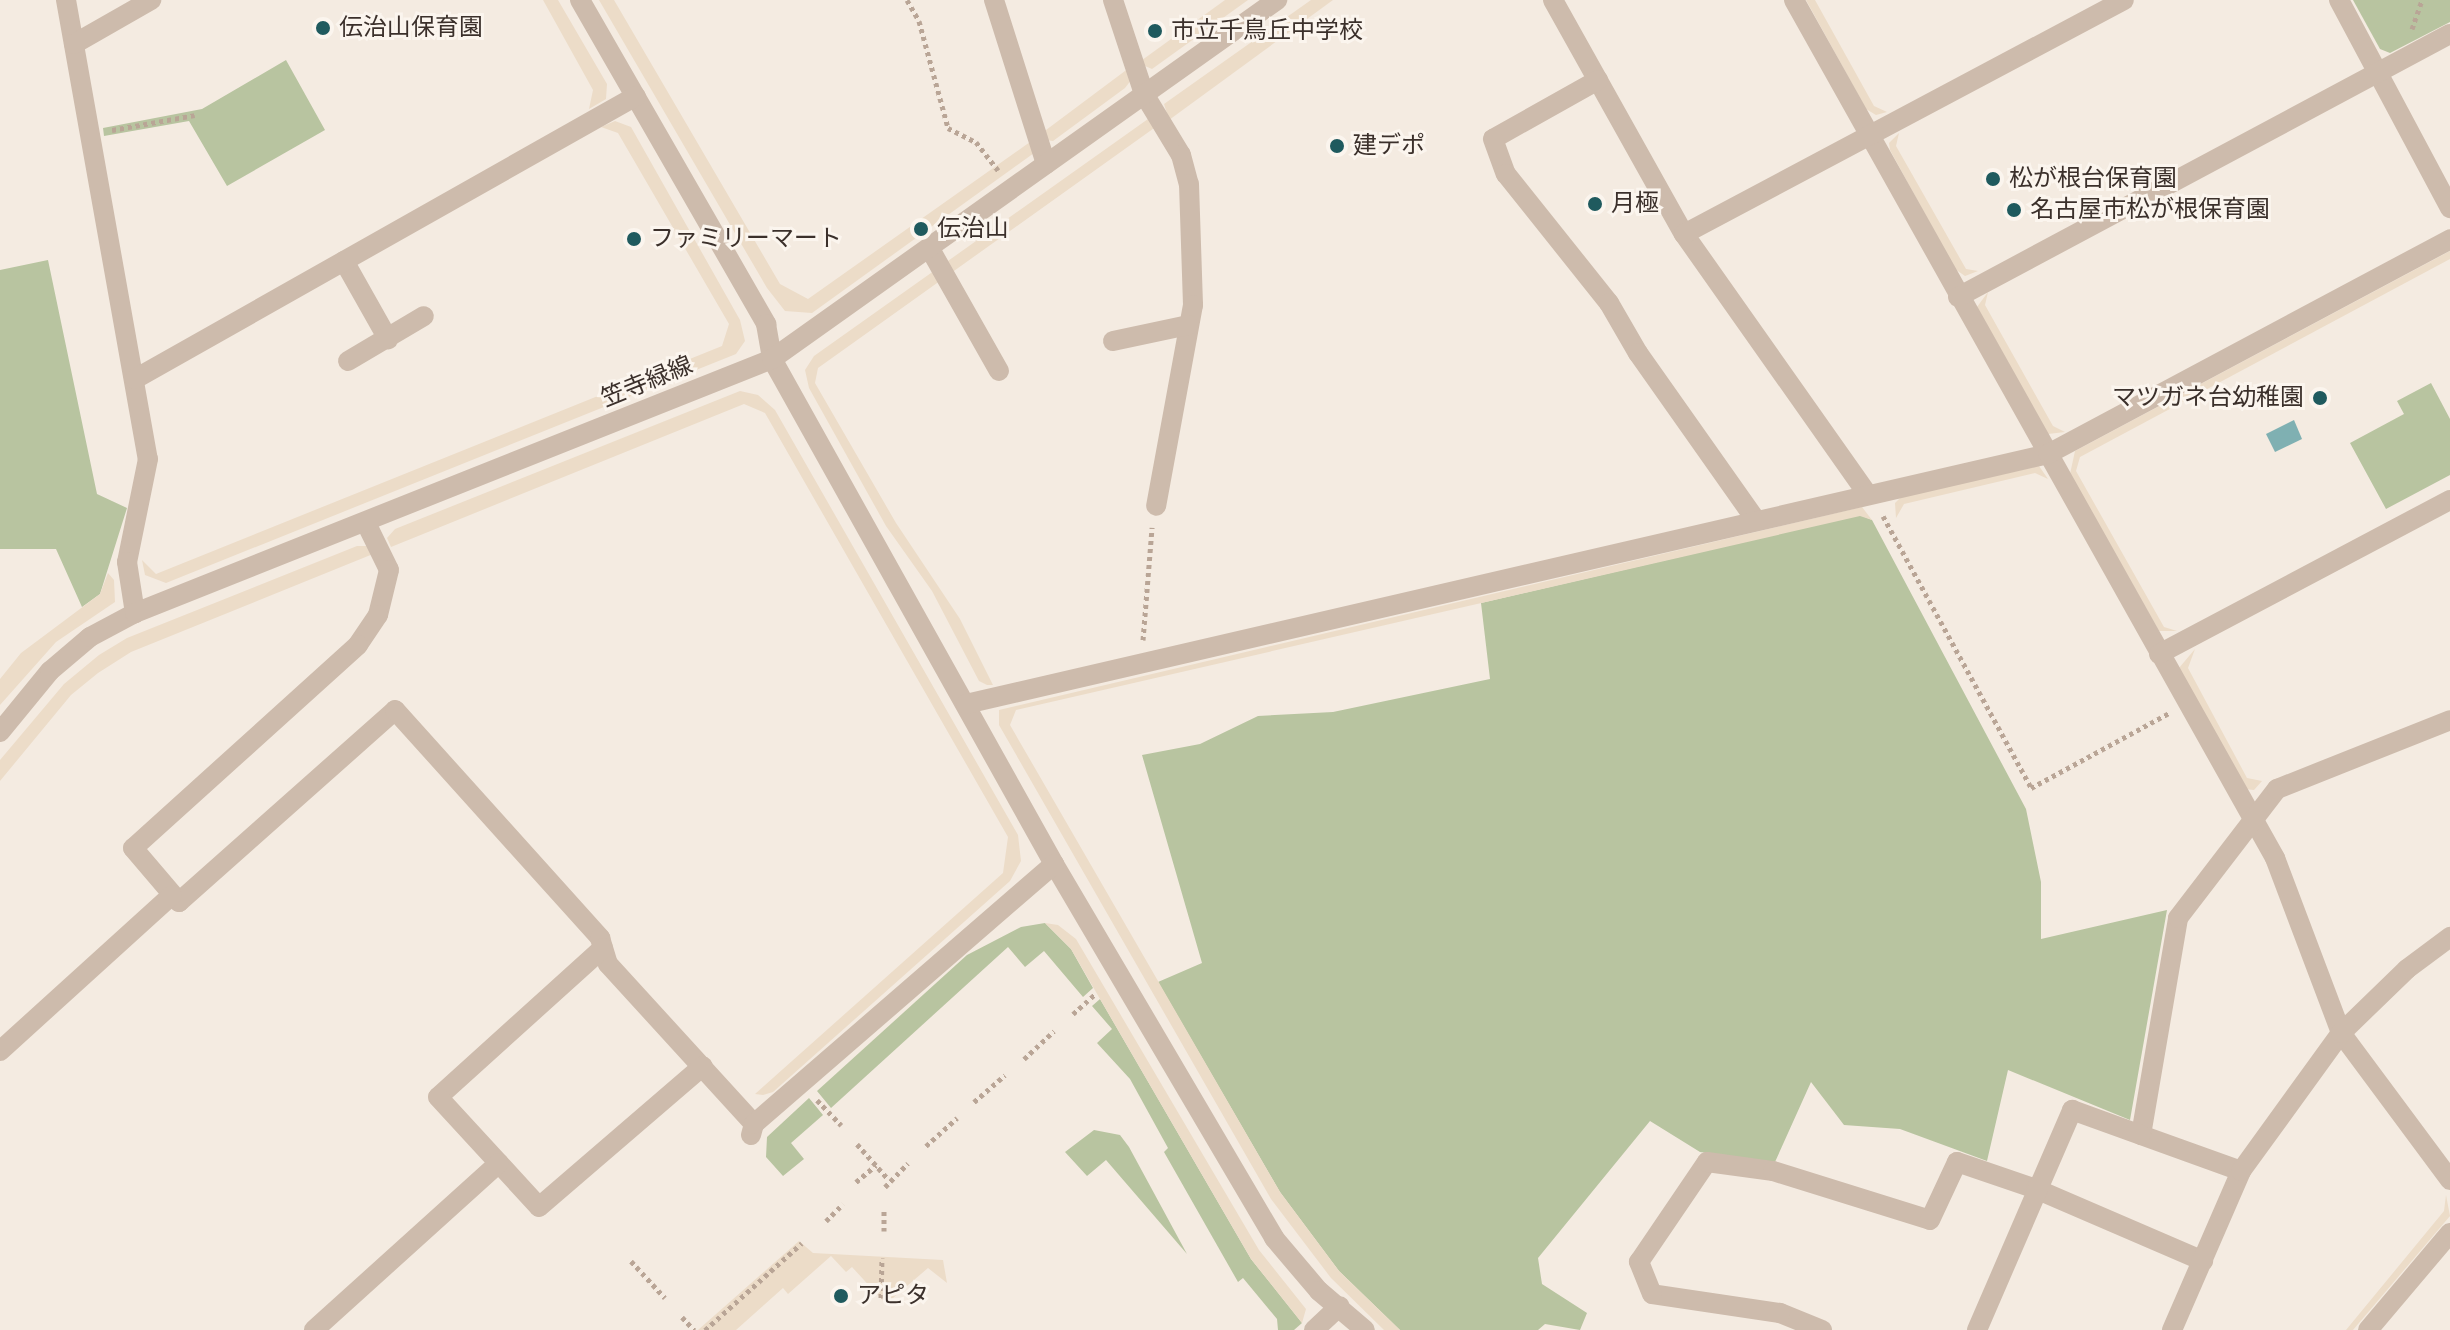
<!DOCTYPE html>
<meta charset="utf-8">
<style>
body{margin:0}
#map{position:relative;width:2450px;height:1330px;overflow:hidden;background:#f4ebe1;font-family:"Fira Sans","Noto Sans JP",sans-serif}
div>[style]{position:absolute}
.green>*{inset:0;background:#b8c4a0}
.plaza>*{inset:0;background:#ecdcc8}
.water>*{inset:0;background:#7fb0b2}
.path>*{height:5px;margin-top:-2.5px;transform-origin:0;background:repeating-linear-gradient(90deg,#b9a596 0 4px,transparent 0 8px)}
.minor>*{height:20px;margin:-10px;padding:0 10px;transform-origin:10px;border-radius:10px;background:#cdbbac}
.dots>*{width:22px;height:22px;translate:-50% -50%;box-sizing:border-box;border:4px solid #fbf5ee;border-radius:50%}
span{translate:-50% -50%;white-space:nowrap;text-align:center;line-height:1.15;-webkit-text-stroke:6px #fbf5ee;paint-order:stroke}
.poi-label{font-size:24px;color:#3b302b}
.left{translate:0 -50%;text-align:left}
.right{translate:-100% -50%;text-align:right}
.street-label{font-size:24px;color:#3b302b}
</style>
<div id="map">
<div class="green">
<div style="clip-path:polygon(2353px 0,2450px 0,2450px 22px,2390px 53px,2380px 49px)"></div>
<div style="clip-path:polygon(286px 60px,325px 130px,227px 186px,189px 121px,104px 136px,103px 128px,202px 109px)"></div>
<div style="clip-path:polygon(48px 260px,97px 494px,127px 508px,100px 594px,82px 607px,56px 549px,0 549px,0 270px)"></div>
<div style="clip-path:polygon(2431px 383px,2450px 419px,2450px 475px,2386px 509px,2350px 443px,2404px 414px,2397px 401px)"></div>
<div style="clip-path:polygon(1860px 515px,1872px 520px,2026px 809px,2041px 882px,2041px 939px,2167px 910px,2130px 1120px,2008px 1070px,1987px 1161px,1900px 1129px,1844px 1125px,1811px 1082px,1775px 1162px,1700px 1152px,1650px 1121px,1538px 1258px,1542px 1284px,1587px 1313px,1580px 1330px,1545px 1324px,1538px 1330px,1400px 1330px,1339px 1271px,1280px 1192px,1158px 982px,1202px 963px,1142px 755px,1200px 744px,1258px 716px,1333px 712px,1490px 679px,1481px 603px)"></div>
<div style="clip-path:polygon(1045px 923px,1071px 949px,1093px 988px,1083px 997px,1044px 951px,1025px 967px,1008px 947px,831px 1108px,817px 1091px,967px 955px,1021px 927px)"></div>
<div style="clip-path:polygon(1100px 999px,1251px 1259px,1302px 1323px,1294px 1330px,1278px 1330px,1277px 1319px,1243px 1278px,1238px 1282px,1164px 1152px,1168px 1148px,1130px 1079px,1097px 1043px,1112px 1029px,1092px 1006px)"></div>
<div style="clip-path:polygon(809px 1098px,823px 1115px,791px 1143px,804px 1159px,783px 1176px,766px 1157px,767px 1137px)"></div>
<div style="clip-path:polygon(1094px 1130px,1120px 1135px,1129px 1147px,1187px 1254px,1106px 1160px,1087px 1176px,1065px 1152px)"></div>
</div>
<div class="plaza">
<div style="clip-path:polygon(543px 0,558px 0,607px 84px,606px 99px,589px 109px,593px 90px)"></div>
<div style="clip-path:polygon(599px 0,614px 0,780px 284px,808px 299px,1030px 142px,1034px 153px,812px 313px,785px 311px,767px 288px)"></div>
<div style="clip-path:polygon(1225px 0,1248px 0,1152px 69px,1138px 63px)"></div>
<div style="clip-path:polygon(1311px 0,1333px 0,1169px 120px,1164px 104px)"></div>
<div style="clip-path:polygon(1806px 0,1815px 0,1874px 106px,1887px 112px,1876px 115px,1866px 109px)"></div>
<div style="clip-path:polygon(1129px 68px,1132px 79px,1125px 88px,1053px 141px,1046px 140px,1039px 129px,1046px 130px)"></div>
<div style="clip-path:polygon(1148px 119px,1157px 126px,818px 368px,815px 383px,896px 523px,960px 619px,993px 685px,987px 685px,979px 681px,932px 591px,886px 526px,809px 388px,805px 370px,814px 356px)"></div>
<div style="clip-path:polygon(615px 121px,631px 127px,740px 320px,745px 341px,736px 354px,166px 583px,145px 575px,142px 560px,156px 574px,722px 346px,729px 324px,618px 133px,601px 127px)"></div>
<div style="clip-path:polygon(1899px 133px,1896px 146px,1966px 269px,1978px 271px,1965px 276px,1955px 269px,1890px 150px,1889px 143px)"></div>
<div style="clip-path:polygon(2450px 251px,2450px 259px,2080px 457px,2076px 471px,2164px 627px,2177px 631px,2159px 631px,2070px 474px,2075px 451px)"></div>
<div style="clip-path:polygon(1988px 292px,1985px 305px,2053px 426px,2065px 432px,2048px 434px,1977px 307px)"></div>
<div style="clip-path:polygon(740px 391px,758px 395px,775px 410px,1018px 835px,1021px 861px,1010px 881px,773px 1092px,763px 1095px,755px 1094px,1003px 873px,1008px 837px,765px 413px,744px 404px,391px 547px,387px 538px,395px 529px)"></div>
<div style="clip-path:polygon(2039px 466px,2048px 479px,2035px 473px,1904px 504px,1896px 518px,1895px 503px,1901px 497px)"></div>
<div style="clip-path:polygon(1862px 507px,1872px 520px,1860px 516px,1016px 710px,1010px 725px,1280px 1192px,1339px 1271px,1400px 1330px,1384px 1330px,1331px 1278px,1271px 1199px,999px 725px,999px 710px)"></div>
<div style="clip-path:polygon(357px 546px,367px 546px,373px 554px,131px 652px,98px 673px,71px 695px,0 781px,0 760px,64px 684px,99px 655px,127px 638px)"></div>
<div style="clip-path:polygon(108px 573px,114px 580px,115px 602px,56px 642px,0 705px,0 679px,21px 653px,100px 594px)"></div>
<div style="clip-path:polygon(2195px 649px,2188px 668px,2247px 778px,2262px 781px,2254px 790px,2245px 789px,2179px 668px)"></div>
<div style="clip-path:polygon(1045px 923px,1058px 925px,1076px 939px,1259px 1250px,1306px 1309px,1302px 1323px,1251px 1259px,1071px 949px)"></div>
<div style="clip-path:polygon(2446px 1195px,2450px 1216px,2353px 1330px,2346px 1330px,2444px 1211px)"></div>
<div style="clip-path:polygon(799px 1241px,813px 1253px,943px 1260px,947px 1283px,928px 1268px,886px 1304px,852px 1267px,846px 1272px,831px 1256px,788px 1294px,783px 1288px,736px 1330px,698px 1330px)"></div>
</div>
<div class="water">
<div style="clip-path:polygon(2294px 420px,2302px 439px,2275px 452px,2266px 434px)"></div>
</div>
<div class="path">
<div style="left:907px;top:0;width:24px;rotate:60deg"></div>
<div style="left:919px;top:21px;width:111px;rotate:74.8deg"></div>
<div style="left:948px;top:128px;width:31px;rotate:27deg"></div>
<div style="left:976px;top:142px;width:36px;rotate:52deg"></div>
<div style="left:2412px;top:29px;width:31px;rotate:-71deg"></div>
<div style="left:112px;top:130px;width:84px;rotate:-10.2deg"></div>
<div style="left:1883px;top:516px;width:310px;rotate:61.4deg"></div>
<div style="left:2031px;top:788px;width:159px;rotate:-28.5deg"></div>
<div style="left:1143px;top:640px;width:113px;rotate:-85.4deg"></div>
<div style="left:1073px;top:1014px;width:31px;rotate:-42deg"></div>
<div style="left:1024px;top:1059px;width:41px;rotate:-43deg"></div>
<div style="left:817px;top:1100px;width:35px;rotate:46deg"></div>
<div style="left:974px;top:1102px;width:41px;rotate:-41.1deg"></div>
<div style="left:857px;top:1144px;width:48px;rotate:48.4deg"></div>
<div style="left:926px;top:1146px;width:42px;rotate:-42.1deg"></div>
<div style="left:856px;top:1182px;width:26px;rotate:-40deg"></div>
<div style="left:885px;top:1187px;width:33px;rotate:-46deg"></div>
<div style="left:826px;top:1221px;width:24px;rotate:-45deg"></div>
<div style="left:884px;top:1231px;width:21px;rotate:-90deg"></div>
<div style="left:631px;top:1261px;width:50px;rotate:47.4deg"></div>
<div style="left:881px;top:1298px;width:40px;rotate:-88.6deg"></div>
<div style="left:682px;top:1317px;width:18px;rotate:47deg"></div>
<div style="left:705px;top:1330px;width:130px;rotate:-41.9deg"></div>
</div>
<div class="minor">
<div style="left:66px;top:0;width:466px;rotate:79.9deg"></div>
<div style="left:148px;top:459px;width:105px;rotate:101.5deg"></div>
<div style="left:127px;top:562px;width:52px;rotate:81.1deg"></div>
<div style="left:580px;top:0;width:374px;rotate:60.1deg"></div>
<div style="left:766px;top:324px;width:36px;rotate:80deg"></div>
<div style="left:772px;top:359px;width:578px;rotate:60.82deg"></div>
<div style="left:1054px;top:864px;width:434px;rotate:59.5deg"></div>
<div style="left:1274px;top:1238px;width:70px;rotate:49.7deg"></div>
<div style="left:1319px;top:1291px;width:60px;rotate:40.3deg"></div>
<div style="left:994px;top:0;width:172px;rotate:72.4deg"></div>
<div style="left:1113px;top:0;width:99px;rotate:71.7deg"></div>
<div style="left:1144px;top:94px;width:71px;rotate:58.8deg"></div>
<div style="left:1181px;top:155px;width:30px;rotate:75deg"></div>
<div style="left:1189px;top:184px;width:121px;rotate:88.1deg"></div>
<div style="left:1193px;top:305px;width:204px;rotate:100.4deg"></div>
<div style="left:1553px;top:0;width:268px;rotate:60.8deg"></div>
<div style="left:1684px;top:234px;width:319px;rotate:54.8deg"></div>
<div style="left:1794px;top:0;width:984px;rotate:60.72deg"></div>
<div style="left:2275px;top:858px;width:187px;rotate:69.3deg"></div>
<div style="left:2341px;top:1033px;width:183px;rotate:53.4deg"></div>
<div style="left:2339px;top:0;width:236px;rotate:61.9deg"></div>
<div style="left:74px;top:44px;width:89px;rotate:-29.7deg"></div>
<div style="left:1598px;top:80px;width:120px;rotate:150.7deg"></div>
<div style="left:1493px;top:139px;width:37px;rotate:70deg"></div>
<div style="left:1506px;top:174px;width:165px;rotate:51.4deg"></div>
<div style="left:1609px;top:303px;width:58px;rotate:59.9deg"></div>
<div style="left:1638px;top:353px;width:203px;rotate:54.8deg"></div>
<div style="left:1684px;top:234px;width:498px;rotate:-28deg"></div>
<div style="left:930px;top:249px;width:140px;rotate:60.5deg"></div>
<div style="left:344px;top:261px;width:90px;rotate:60.6deg"></div>
<div style="left:1958px;top:297px;width:558px;rotate:-28.13deg"></div>
<div style="left:1113px;top:341px;width:77px;rotate:-12deg"></div>
<div style="left:348px;top:361px;width:88px;rotate:-30.6deg"></div>
<div style="left:135px;top:379px;width:575px;rotate:-29.46deg"></div>
<div style="left:366px;top:523px;width:52px;rotate:63.9deg"></div>
<div style="left:389px;top:570px;width:46px;rotate:103.7deg"></div>
<div style="left:378px;top:615px;width:36px;rotate:124deg"></div>
<div style="left:358px;top:645px;width:303px;rotate:137.9deg"></div>
<div style="left:133px;top:848px;width:71px;rotate:49.6deg"></div>
<div style="left:179px;top:902px;width:289px;rotate:-41.6deg"></div>
<div style="left:395px;top:710px;width:307px;rotate:48deg"></div>
<div style="left:600px;top:938px;width:27px;rotate:73deg"></div>
<div style="left:608px;top:964px;width:217px;rotate:47.6deg"></div>
<div style="left:2159px;top:654px;width:329px;rotate:-27.9deg"></div>
<div style="left:966px;top:704px;width:1111px;rotate:-13.01deg"></div>
<div style="left:2048px;top:454px;width:456px;rotate:-28.1deg"></div>
<div style="left:0;top:732px;width:79px;rotate:-50.7deg"></div>
<div style="left:50px;top:671px;width:52px;rotate:-40.4deg"></div>
<div style="left:90px;top:637px;width:51px;rotate:-28.1deg"></div>
<div style="left:135px;top:613px;width:686px;rotate:-21.74deg"></div>
<div style="left:772px;top:359px;width:620px;rotate:-35.41deg"></div>
<div style="left:603px;top:948px;width:222px;rotate:137.9deg"></div>
<div style="left:438px;top:1097px;width:149px;rotate:47.4deg"></div>
<div style="left:539px;top:1207px;width:216px;rotate:-40.7deg"></div>
<div style="left:0;top:1051px;width:232px;rotate:-42.2deg"></div>
<div style="left:751px;top:1135px;width:11px;rotate:-75deg"></div>
<div style="left:754px;top:1124px;width:397px;rotate:-40.9deg"></div>
<div style="left:2241px;top:1171px;width:106px;rotate:-160.2deg"></div>
<div style="left:2141px;top:1135px;width:220px;rotate:-80.3deg"></div>
<div style="left:2178px;top:918px;width:163px;rotate:-52.5deg"></div>
<div style="left:2277px;top:789px;width:186px;rotate:-21.7deg"></div>
<div style="left:314px;top:1330px;width:249px;rotate:-42.1deg"></div>
<div style="left:1314px;top:1330px;width:35px;rotate:-43deg"></div>
<div style="left:1822px;top:1330px;width:45px;rotate:-158deg"></div>
<div style="left:1780px;top:1313px;width:129px;rotate:-171.6deg"></div>
<div style="left:1652px;top:1294px;width:35px;rotate:-112deg"></div>
<div style="left:1639px;top:1262px;width:121px;rotate:-55.8deg"></div>
<div style="left:1707px;top:1162px;width:67px;rotate:7.8deg"></div>
<div style="left:1773px;top:1171px;width:164px;rotate:17.3deg"></div>
<div style="left:1930px;top:1220px;width:64px;rotate:-65deg"></div>
<div style="left:1957px;top:1162px;width:83px;rotate:18.9deg"></div>
<div style="left:2036px;top:1189px;width:182px;rotate:23.3deg"></div>
<div style="left:1977px;top:1330px;width:240px;rotate:-66.6deg"></div>
<div style="left:2072px;top:1110px;width:73px;rotate:19.9deg"></div>
<div style="left:2172px;top:1330px;width:173px;rotate:-66.5deg"></div>
<div style="left:2241px;top:1171px;width:170px;rotate:-54.1deg"></div>
<div style="left:2341px;top:1033px;width:92px;rotate:-44.1deg"></div>
<div style="left:2407px;top:969px;width:54px;rotate:-36.7deg"></div>
<div style="left:2368px;top:1330px;width:127px;rotate:-49.8deg"></div>
</div>
<div class="dots">
<div style="left:323px;top:28px;background:#1f5a5e"></div>
<div style="left:1155px;top:31px;background:#1f5a5e"></div>
<div style="left:1337px;top:146px;background:#1f5a5e"></div>
<div style="left:1993px;top:179px;background:#1f5a5e"></div>
<div style="left:1595px;top:204px;background:#1f5a5e"></div>
<div style="left:2014px;top:210px;background:#1f5a5e"></div>
<div style="left:921px;top:229px;background:#1f5a5e"></div>
<div style="left:634px;top:239px;background:#1f5a5e"></div>
<div style="left:2320px;top:398px;background:#1f5a5e"></div>
<div style="left:841px;top:1296px;background:#1f5a5e"></div>
</div>
<div class="poi-label">
<span class="left" style="left:339px;top:28px">伝治山保育園</span>
<span class="left" style="left:1171px;top:31px">市立千鳥丘中学校</span>
<span class="left" style="left:1353px;top:146px">建デポ</span>
<span class="left" style="left:2009px;top:179px">松が根台保育園</span>
<span class="left" style="left:1611px;top:204px">月極</span>
<span class="left" style="left:2030px;top:210px">名古屋市松が根保育園</span>
<span class="left" style="left:937px;top:229px">伝治山</span>
<span class="left" style="left:650px;top:239px">ファミリーマート</span>
<span class="right" style="left:2304px;top:398px">マツガネ台幼稚園</span>
<span class="left" style="left:857px;top:1296px">アピタ</span>
</div>
<div class="street-label">
<span style="left:647px;top:382px;rotate:-22deg">笠寺緑線</span>
</div>
</div>
